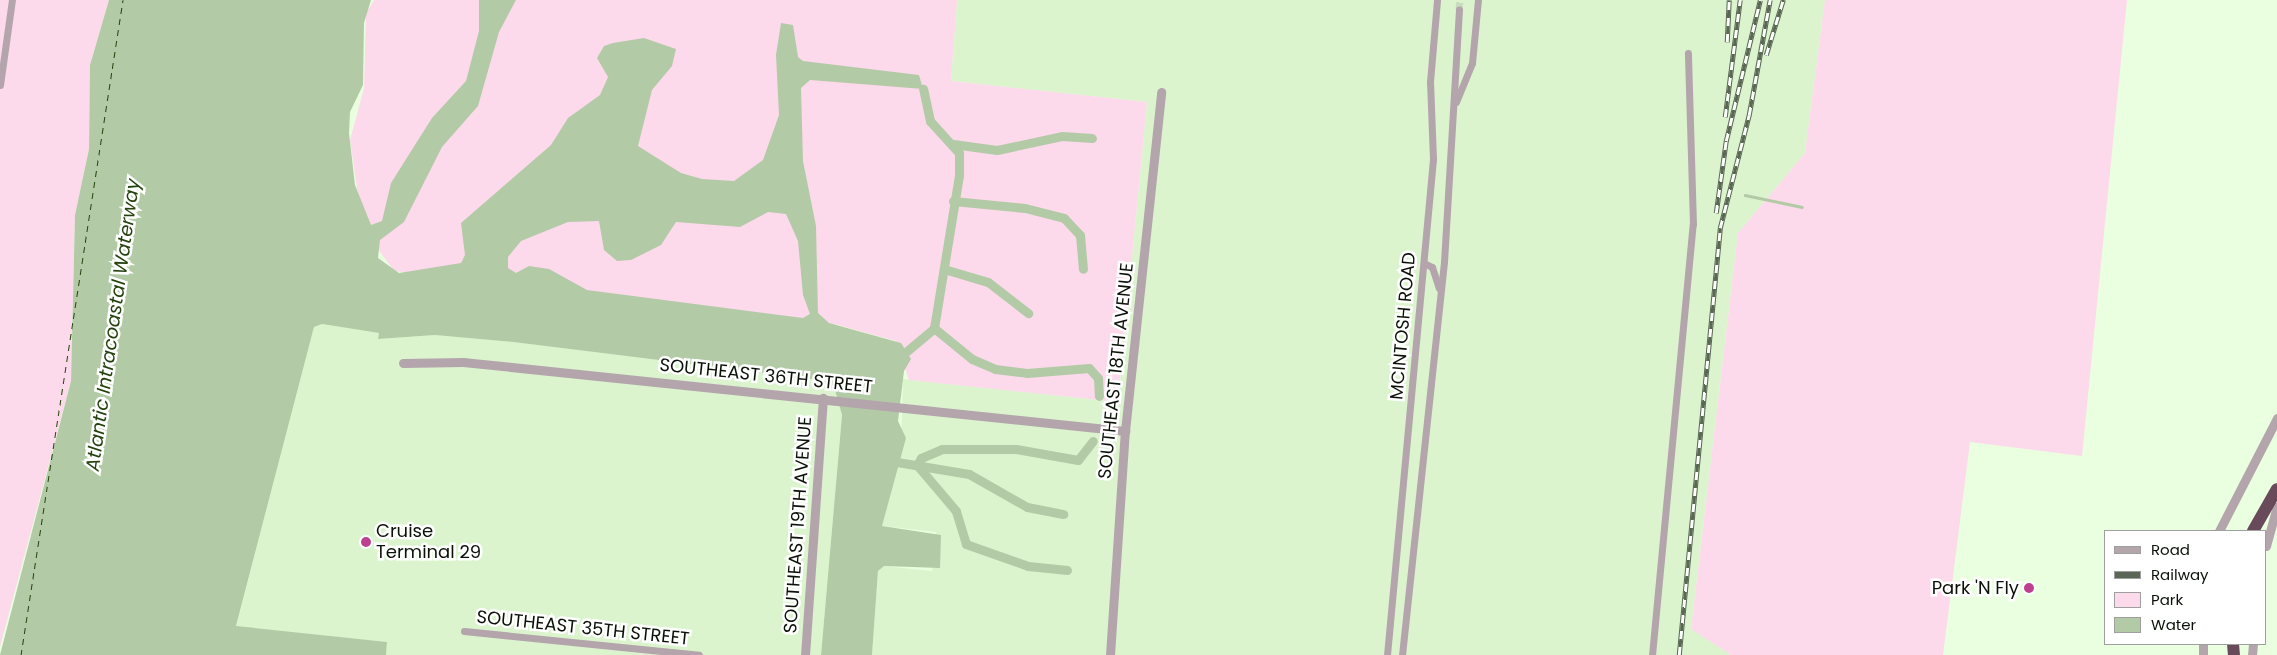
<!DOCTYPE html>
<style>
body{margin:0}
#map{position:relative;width:2277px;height:655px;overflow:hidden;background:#eaffdf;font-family:Poppins,sans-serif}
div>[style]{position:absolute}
.built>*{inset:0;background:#dbf4ce}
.green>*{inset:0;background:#fdd9ec}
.water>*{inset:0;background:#b2cba6}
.stream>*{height:2.5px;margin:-1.25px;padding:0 1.25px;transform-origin:1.25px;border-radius:1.25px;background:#b2cba6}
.canal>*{height:9px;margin:-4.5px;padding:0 4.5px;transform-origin:4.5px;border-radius:4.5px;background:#b2cba6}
.ferry>*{height:1px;margin-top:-0.5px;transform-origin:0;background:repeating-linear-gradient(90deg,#24420d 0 6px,transparent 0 11px)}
.minor-tunnel>*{height:7px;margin-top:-3.5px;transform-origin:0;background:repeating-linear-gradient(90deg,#c8dbbf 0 7px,transparent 0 10.5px)}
.minor>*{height:7px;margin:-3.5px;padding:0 3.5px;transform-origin:3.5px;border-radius:3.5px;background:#b4a5ad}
.tertiary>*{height:9px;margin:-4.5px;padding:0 4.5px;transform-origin:4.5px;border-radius:4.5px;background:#b4a5ad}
.motorway>*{height:12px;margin:-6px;padding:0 6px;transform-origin:6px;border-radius:6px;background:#684a5a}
.rail>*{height:4.5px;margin-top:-2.25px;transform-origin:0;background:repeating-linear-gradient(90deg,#fff 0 8px,#5b6755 0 16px);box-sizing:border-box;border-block:1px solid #5b6755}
.dots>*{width:14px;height:14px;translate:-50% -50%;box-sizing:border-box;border:2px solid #fff;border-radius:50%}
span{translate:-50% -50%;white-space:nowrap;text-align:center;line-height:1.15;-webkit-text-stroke:5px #fff;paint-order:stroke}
.street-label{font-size:18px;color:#0a1107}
.poi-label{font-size:18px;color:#0a1107}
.left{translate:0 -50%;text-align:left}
.right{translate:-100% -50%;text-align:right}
.water-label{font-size:19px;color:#24420d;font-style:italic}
.legend{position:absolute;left:2104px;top:530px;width:162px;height:115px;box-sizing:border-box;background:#fff;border:1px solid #9da09c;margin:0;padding:6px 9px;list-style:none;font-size:15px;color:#0a1107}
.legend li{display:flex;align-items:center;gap:10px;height:25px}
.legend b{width:25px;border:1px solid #9da09c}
</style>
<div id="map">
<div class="built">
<div style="clip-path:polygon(957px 0,1825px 0,1805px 153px,1738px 233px,1691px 628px,1731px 655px,872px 655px,878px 571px,883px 566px,932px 571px,936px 532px,882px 526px,901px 452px,903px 379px,1118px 402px,1147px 102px,951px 81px)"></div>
<div style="clip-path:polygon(322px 324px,379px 333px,378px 339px,436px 335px,513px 342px,820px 380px,835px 390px,842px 415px,821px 655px,386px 655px,387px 642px,236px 627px,314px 327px)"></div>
</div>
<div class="green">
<div style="clip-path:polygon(0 0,109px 0,90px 65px,89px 149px,75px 215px,71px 381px,0 647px)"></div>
<div style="clip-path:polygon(374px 0,957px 0,951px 81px,1147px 102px,1118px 402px,909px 380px,896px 341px,838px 325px,394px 271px,375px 245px,358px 195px,350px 140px,364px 88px,366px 13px)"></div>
<div style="clip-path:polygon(1825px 0,2127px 0,2082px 456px,1970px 442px,1943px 655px,1731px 655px,1691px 629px,1738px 233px,1805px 153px)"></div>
</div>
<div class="water">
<div style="clip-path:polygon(evenodd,109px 0,371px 0,364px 23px,363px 85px,350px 112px,349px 133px,355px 185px,371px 225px,382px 221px,391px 183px,432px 118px,466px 81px,479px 31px,479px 0,516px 0,499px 32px,478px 106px,442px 147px,404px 222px,380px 240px,378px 258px,399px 273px,461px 263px,465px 255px,461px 223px,551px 145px,568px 118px,600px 95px,608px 77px,597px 58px,604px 46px,613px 43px,644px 38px,676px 49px,672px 66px,652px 90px,638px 146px,681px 173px,702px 179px,734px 181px,763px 160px,779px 115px,776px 55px,781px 23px,793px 25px,798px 57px,803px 61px,919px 75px,923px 89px,810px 80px,801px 88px,803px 161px,816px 226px,818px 313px,829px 323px,901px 343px,911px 359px,904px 371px,898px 421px,906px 438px,882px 526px,941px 535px,940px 568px,884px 566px,878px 571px,872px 655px,821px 655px,842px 415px,835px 390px,820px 380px,513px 342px,435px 335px,378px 339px,379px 333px,322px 324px,314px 327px,236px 626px,387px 642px,386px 655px,0 655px,71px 381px,75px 215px,89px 149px,90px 65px,109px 0,768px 212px,786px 214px,798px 241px,803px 295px,810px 314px,803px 318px,587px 290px,549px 269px,529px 266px,516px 273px,508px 268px,508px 257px,521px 241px,568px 222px,599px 221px,604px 250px,617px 261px,631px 260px,661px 245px,676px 222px,740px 227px,768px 212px)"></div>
</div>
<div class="stream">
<div style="left:1745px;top:195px;width:58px;rotate:11.9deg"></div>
</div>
<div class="canal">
<div style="left:953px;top:144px;width:44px;rotate:7.8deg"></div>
<div style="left:997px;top:150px;width:66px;rotate:-12.2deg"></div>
<div style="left:1062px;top:136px;width:30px;rotate:4deg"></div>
<div style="left:953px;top:201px;width:72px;rotate:5.6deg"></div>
<div style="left:1025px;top:208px;width:40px;rotate:14.4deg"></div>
<div style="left:1064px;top:218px;width:23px;rotate:47deg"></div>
<div style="left:1080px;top:235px;width:34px;rotate:85deg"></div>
<div style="left:944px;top:269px;width:46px;rotate:16.5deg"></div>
<div style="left:988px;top:282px;width:51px;rotate:37.8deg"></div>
<div style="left:934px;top:328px;width:49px;rotate:39.2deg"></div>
<div style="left:972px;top:359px;width:25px;rotate:23deg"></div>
<div style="left:995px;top:369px;width:32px;rotate:7deg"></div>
<div style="left:1027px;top:373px;width:62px;rotate:-4.6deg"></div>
<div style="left:1089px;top:368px;width:13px;rotate:48deg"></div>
<div style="left:1098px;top:378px;width:18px;rotate:87deg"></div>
<div style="left:907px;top:351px;width:35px;rotate:-40deg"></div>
<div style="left:934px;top:328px;width:155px;rotate:-80.7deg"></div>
<div style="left:959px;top:175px;width:22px;rotate:-90deg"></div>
<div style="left:959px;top:153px;width:43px;rotate:-132.2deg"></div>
<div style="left:930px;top:121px;width:33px;rotate:-102deg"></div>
<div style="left:897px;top:462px;width:73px;rotate:9.5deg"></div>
<div style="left:969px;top:474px;width:67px;rotate:29.6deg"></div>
<div style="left:1027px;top:507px;width:37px;rotate:11deg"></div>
<div style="left:1067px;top:570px;width:39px;rotate:-174deg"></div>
<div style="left:1028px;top:566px;width:66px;rotate:-160.5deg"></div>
<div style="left:966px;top:544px;width:34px;rotate:-107deg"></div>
<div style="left:956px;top:511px;width:60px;rotate:-130.3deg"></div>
<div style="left:917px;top:465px;width:8px;rotate:-60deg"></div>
<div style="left:921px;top:458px;width:23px;rotate:-23deg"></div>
<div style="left:942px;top:449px;width:74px"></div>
<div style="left:1016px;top:449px;width:63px;rotate:10.1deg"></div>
<div style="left:1078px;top:460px;width:24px;rotate:-52deg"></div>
</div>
<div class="ferry">
<div style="left:21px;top:655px;width:663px;rotate:-81.15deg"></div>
</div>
<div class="minor-tunnel">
<div style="left:1459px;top:9px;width:9px;rotate:-84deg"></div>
</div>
<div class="minor">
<div style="left:0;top:85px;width:86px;rotate:-82deg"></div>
<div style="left:1456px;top:102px;width:42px;rotate:-67.7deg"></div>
<div style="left:1472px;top:63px;width:63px;rotate:-84.6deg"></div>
<div style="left:1424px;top:263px;width:9px;rotate:27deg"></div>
<div style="left:1432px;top:267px;width:22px;rotate:72deg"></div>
<div style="left:464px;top:631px;width:236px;rotate:5.8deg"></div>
<div style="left:1387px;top:655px;width:498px;rotate:-84.7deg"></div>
<div style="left:1433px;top:159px;width:77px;rotate:-92.2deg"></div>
<div style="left:1430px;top:82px;width:82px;rotate:-85.1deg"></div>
<div style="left:1402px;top:655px;width:395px;rotate:-83.9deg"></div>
<div style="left:1444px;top:262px;width:253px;rotate:-86.6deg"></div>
<div style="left:1652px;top:655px;width:433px;rotate:-84.6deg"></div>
<div style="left:1693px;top:224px;width:171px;rotate:-91.7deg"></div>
</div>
<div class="tertiary">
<div style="left:403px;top:363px;width:60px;rotate:-1deg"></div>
<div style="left:463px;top:362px;width:666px;rotate:5.95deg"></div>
<div style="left:2219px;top:531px;width:127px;rotate:-62.8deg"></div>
<div style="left:2266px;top:546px;width:41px;rotate:-74.6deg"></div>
<div style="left:805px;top:655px;width:258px;rotate:-86deg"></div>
<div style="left:1110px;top:655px;width:225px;rotate:-86.2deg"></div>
<div style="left:1125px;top:431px;width:341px;rotate:-83.9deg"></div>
<div style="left:2203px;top:655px;width:11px;rotate:-90deg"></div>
<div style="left:2252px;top:655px;width:11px;rotate:-85deg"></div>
</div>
<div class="motorway">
<div style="left:2253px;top:531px;width:48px;rotate:-60.3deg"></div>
<div style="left:2233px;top:644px;width:11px;rotate:85deg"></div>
</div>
<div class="rail">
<div style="left:1727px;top:42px;width:42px;rotate:-87.3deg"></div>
<div style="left:1766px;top:55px;width:58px;rotate:-72.8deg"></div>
<div style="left:1725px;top:117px;width:118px;rotate:-82.7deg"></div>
<div style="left:1716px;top:213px;width:73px;rotate:-82.1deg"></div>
<div style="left:1726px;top:141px;width:145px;rotate:-76.4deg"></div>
<div style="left:1679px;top:655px;width:429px;rotate:-84.5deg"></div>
<div style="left:1720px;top:228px;width:117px;rotate:-75.6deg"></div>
<div style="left:1749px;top:115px;width:117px;rotate:-79.7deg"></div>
</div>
<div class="dots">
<div style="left:366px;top:542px;background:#bd4090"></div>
<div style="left:2029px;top:588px;background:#bd4090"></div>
</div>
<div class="street-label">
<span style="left:1403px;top:326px;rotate:-85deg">MCINTOSH ROAD</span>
<span style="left:1116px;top:371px;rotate:-84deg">SOUTHEAST 18TH AVENUE</span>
<span style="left:766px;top:376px;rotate:6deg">SOUTHEAST 36TH STREET</span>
<span style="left:798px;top:525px;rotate:-86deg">SOUTHEAST 19TH AVENUE</span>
<span style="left:583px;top:628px;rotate:6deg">SOUTHEAST 35TH STREET</span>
</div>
<div class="poi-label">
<span class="left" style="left:376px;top:542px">Cruise<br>Terminal 29</span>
<span class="right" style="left:2019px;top:588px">Park 'N Fly</span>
</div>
<div class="water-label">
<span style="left:113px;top:325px;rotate:-82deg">Atlantic Intracoastal Waterway</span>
</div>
<ul class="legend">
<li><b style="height:6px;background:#b4a5ad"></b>Road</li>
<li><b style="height:6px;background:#5b6755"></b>Railway</li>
<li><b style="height:14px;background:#fdd9ec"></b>Park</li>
<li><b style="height:14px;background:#b2cba6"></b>Water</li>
</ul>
</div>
